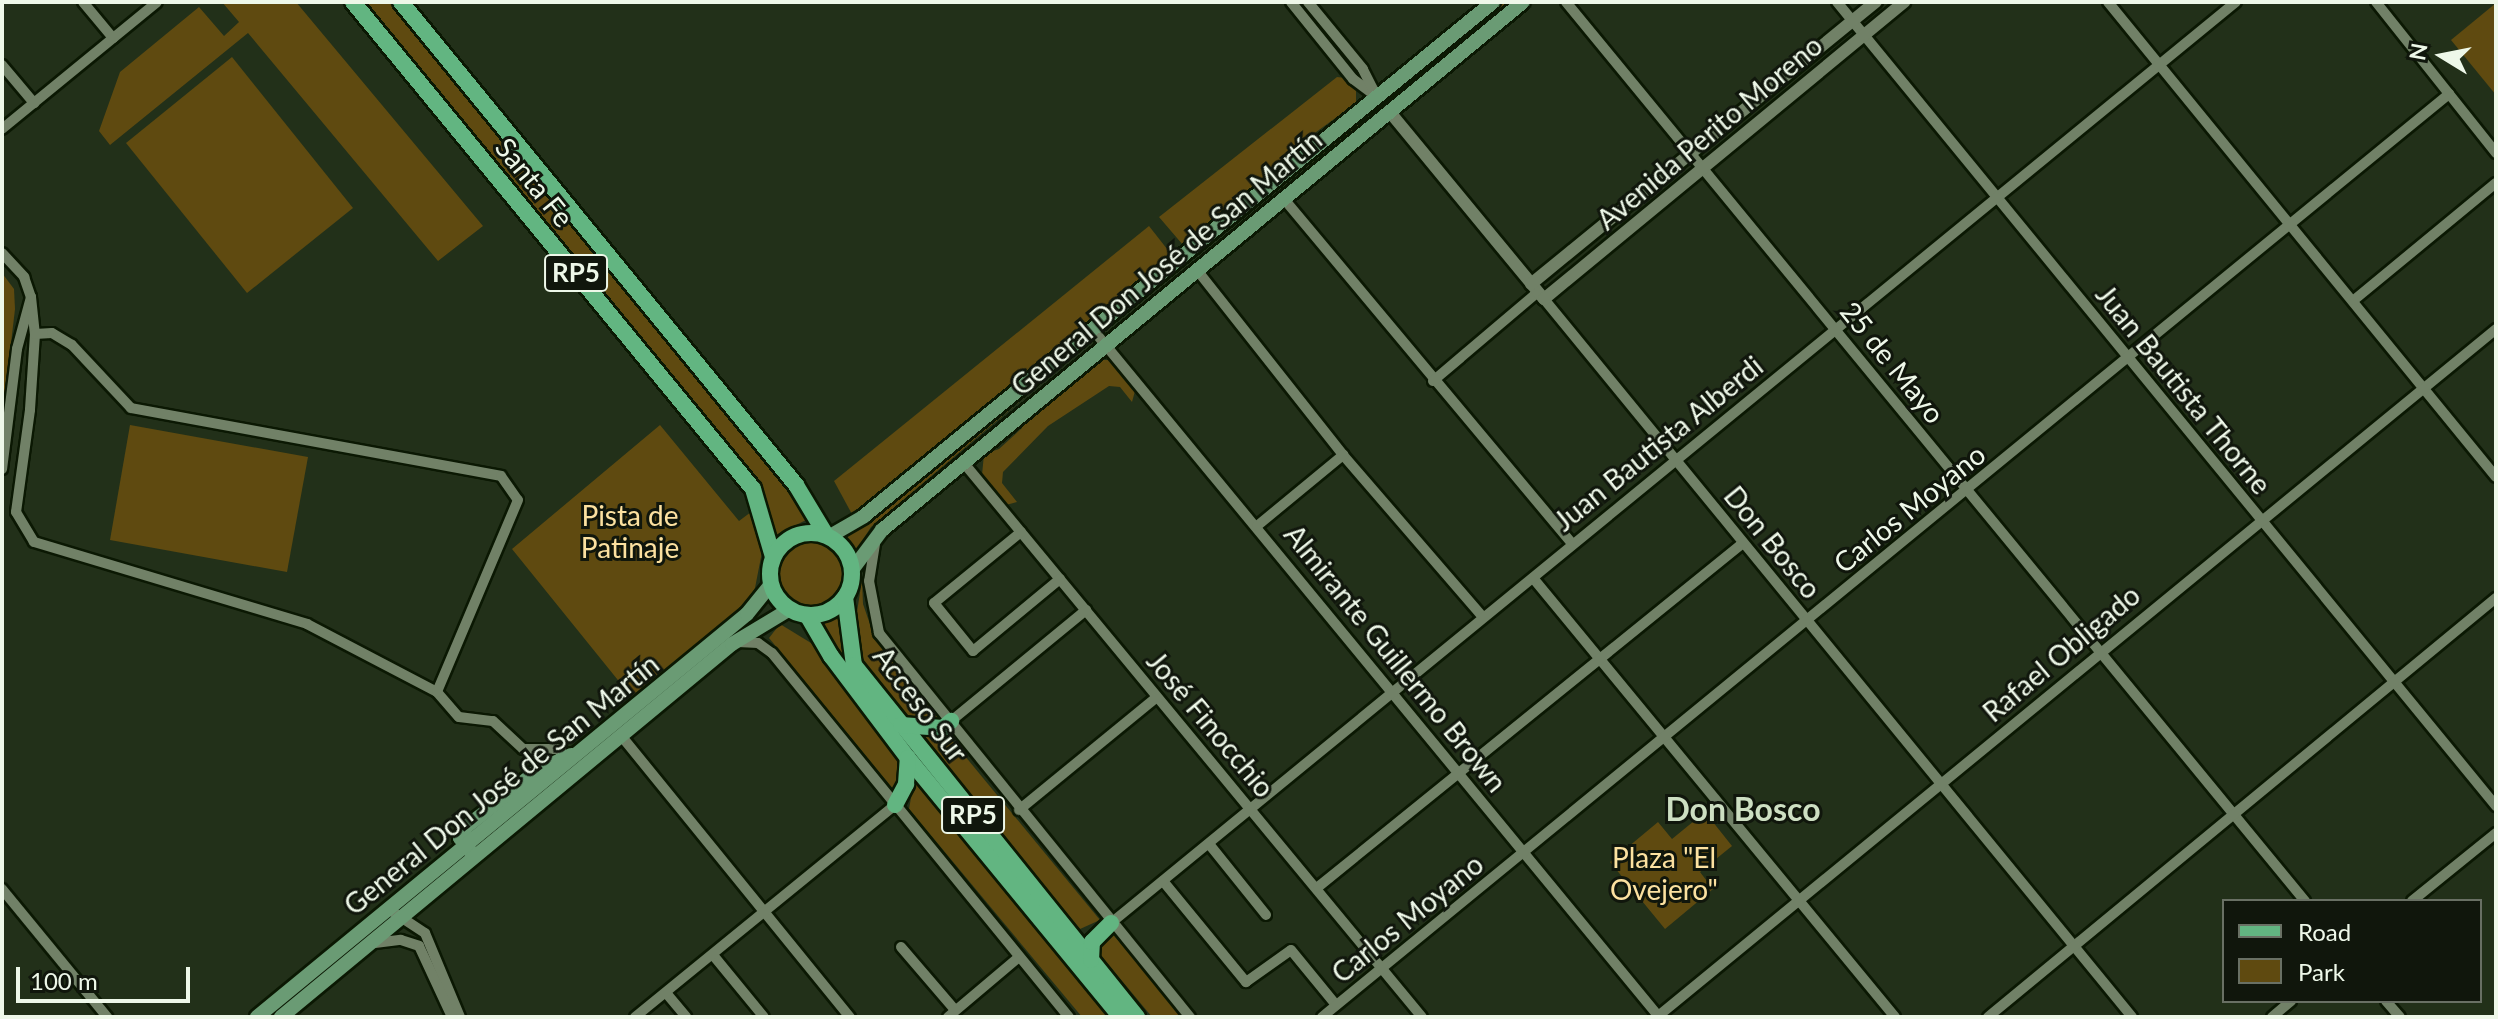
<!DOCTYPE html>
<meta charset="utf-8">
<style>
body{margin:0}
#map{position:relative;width:2498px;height:1019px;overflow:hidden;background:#223019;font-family:Lato,sans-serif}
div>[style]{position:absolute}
.green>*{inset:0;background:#5f4a10}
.round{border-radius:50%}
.roads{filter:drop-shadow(2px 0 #0b1803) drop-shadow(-2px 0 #0b1803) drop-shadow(0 2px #0b1803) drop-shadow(0 -2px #0b1803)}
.minor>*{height:10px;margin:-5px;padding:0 5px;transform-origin:5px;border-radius:5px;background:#718167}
.tertiary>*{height:12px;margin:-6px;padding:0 6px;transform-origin:6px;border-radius:6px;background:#718167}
.secondary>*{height:14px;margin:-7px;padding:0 7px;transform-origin:7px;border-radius:7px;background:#6a9b74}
.primary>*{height:16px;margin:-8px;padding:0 8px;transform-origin:8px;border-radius:8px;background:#62b581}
.primary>.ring{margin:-8px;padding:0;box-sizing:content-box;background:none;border:16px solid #62b581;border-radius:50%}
span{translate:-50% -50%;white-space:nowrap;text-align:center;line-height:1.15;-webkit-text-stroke:6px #10160c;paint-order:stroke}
.shield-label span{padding:2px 6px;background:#10160c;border:2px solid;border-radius:6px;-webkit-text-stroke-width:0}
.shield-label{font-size:26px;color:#eef8e9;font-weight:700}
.street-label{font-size:28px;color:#eef8e9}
.park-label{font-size:28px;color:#fce1a0}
.quarter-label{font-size:32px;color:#cddfc2;font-weight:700}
.frame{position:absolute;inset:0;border:4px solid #eef8e9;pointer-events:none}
.legend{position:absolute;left:2222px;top:899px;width:260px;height:104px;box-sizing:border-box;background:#10160c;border:2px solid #697064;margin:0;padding:10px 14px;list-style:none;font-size:24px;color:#eef8e9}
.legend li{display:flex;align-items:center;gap:16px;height:40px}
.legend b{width:40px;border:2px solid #697064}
.north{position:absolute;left:2402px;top:16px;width:80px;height:80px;-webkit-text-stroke:6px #10160c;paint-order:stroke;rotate:280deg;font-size:22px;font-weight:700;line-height:32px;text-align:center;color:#eef8e9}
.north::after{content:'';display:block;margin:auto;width:28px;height:36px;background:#eef8e9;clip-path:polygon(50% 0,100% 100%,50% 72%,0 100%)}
.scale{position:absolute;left:16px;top:967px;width:174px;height:36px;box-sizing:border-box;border:4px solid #eef8e9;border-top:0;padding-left:10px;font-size:24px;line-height:28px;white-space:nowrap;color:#eef8e9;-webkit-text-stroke:6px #10160c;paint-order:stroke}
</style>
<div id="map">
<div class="green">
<div style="clip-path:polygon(222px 2px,296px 2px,483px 226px,438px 261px,248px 33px,110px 145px,99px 131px,120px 72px,199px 7px,224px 36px,239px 22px)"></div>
<div style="clip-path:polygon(364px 2px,391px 2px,773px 469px,806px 520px,776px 535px,761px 487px)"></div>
<div style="clip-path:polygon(1505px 2px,1511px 2px,1390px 99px,1390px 95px)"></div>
<div style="clip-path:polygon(2496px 3px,2496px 95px,2451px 40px)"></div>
<div style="clip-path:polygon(232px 57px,353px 208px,247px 293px,126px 143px)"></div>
<div style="clip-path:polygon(1337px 77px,1346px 78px,1356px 89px,1356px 103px,1286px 154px,1283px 164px,1183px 245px,1159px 217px)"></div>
<div style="clip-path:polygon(1367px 114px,1368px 117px,1107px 328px,1106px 326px)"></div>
<div style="clip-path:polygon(1149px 226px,1171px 254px,853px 516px,834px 481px)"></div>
<div style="clip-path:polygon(2px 273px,14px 289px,15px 309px,2px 420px)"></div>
<div style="clip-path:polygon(1084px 347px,871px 527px,855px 552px,845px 534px,867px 523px)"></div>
<div style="clip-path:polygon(1100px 360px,1111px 360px,1135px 391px,1132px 402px,1120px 387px,1109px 386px,1048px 426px,1003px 472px,1002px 483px,1017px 502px,1006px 505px,982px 475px,984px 454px,999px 449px,1022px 428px,1021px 422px)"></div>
<div style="clip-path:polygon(130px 425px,308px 457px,287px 572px,110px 540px)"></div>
<div style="clip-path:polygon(660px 425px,739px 521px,755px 509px,762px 552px,755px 588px,740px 614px,634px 700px,512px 549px)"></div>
<div class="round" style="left:777px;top:540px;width:66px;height:66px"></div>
<div style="clip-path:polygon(862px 580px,863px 604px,873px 633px,912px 683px,903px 686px,915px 701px,925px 700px,941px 722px,904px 719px,859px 660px,854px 631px)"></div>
<div style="clip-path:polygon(840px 617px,841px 637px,851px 670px,819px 625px)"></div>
<div style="clip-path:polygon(780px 624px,811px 643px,903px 761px,898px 795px,769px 638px)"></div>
<div style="clip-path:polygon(946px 733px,1100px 920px,1080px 929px,916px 736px)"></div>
<div style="clip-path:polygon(915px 775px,1114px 1017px,1082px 1017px,909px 809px)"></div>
<div style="clip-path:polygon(1705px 812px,1732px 846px,1700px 872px,1713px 889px,1665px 929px,1610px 862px,1658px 822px,1672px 839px)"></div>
<div style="clip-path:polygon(1112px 933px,1183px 1017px,1152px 1017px,1097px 951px)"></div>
</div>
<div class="roads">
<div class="minor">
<div style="left:83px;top:2px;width:47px;rotate:50.2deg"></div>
<div style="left:1291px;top:2px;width:99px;rotate:51.2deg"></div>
<div style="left:1353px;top:79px;width:30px;rotate:37deg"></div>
<div style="left:1377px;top:97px;width:31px;rotate:-117deg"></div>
<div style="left:1363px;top:69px;width:87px;rotate:-129.4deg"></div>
<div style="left:1566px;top:2px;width:1164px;rotate:50.58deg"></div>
<div style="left:1837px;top:2px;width:1040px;rotate:50.66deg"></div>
<div style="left:2108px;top:2px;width:613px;rotate:50.76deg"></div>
<div style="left:2376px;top:2px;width:193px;rotate:51.5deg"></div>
<div style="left:2px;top:65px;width:50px;rotate:49.9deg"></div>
<div style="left:2px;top:129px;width:200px;rotate:-39.3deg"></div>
<div style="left:1284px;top:199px;width:449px;rotate:50.1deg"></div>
<div style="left:2px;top:253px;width:33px;rotate:47deg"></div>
<div style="left:24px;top:277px;width:21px;rotate:71deg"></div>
<div style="left:31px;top:297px;width:54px;rotate:105.1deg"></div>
<div style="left:17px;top:349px;width:121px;rotate:97.1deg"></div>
<div style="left:1197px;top:270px;width:236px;rotate:51.7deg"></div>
<div style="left:1343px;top:455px;width:214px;rotate:49.2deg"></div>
<div style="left:31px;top:297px;width:37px;rotate:84deg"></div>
<div style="left:35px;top:334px;width:76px;rotate:93.8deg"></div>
<div style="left:30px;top:410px;width:103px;rotate:97.8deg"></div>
<div style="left:16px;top:512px;width:35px;rotate:59deg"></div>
<div style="left:34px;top:542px;width:285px;rotate:16.7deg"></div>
<div style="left:307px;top:624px;width:147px;rotate:27.6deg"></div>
<div style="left:437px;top:692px;width:33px;rotate:49deg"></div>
<div style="left:459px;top:717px;width:34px;rotate:7deg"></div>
<div style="left:493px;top:721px;width:41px;rotate:43deg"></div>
<div style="left:523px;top:749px;width:38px"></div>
<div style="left:561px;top:749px;width:10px;rotate:90deg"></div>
<div style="left:1544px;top:299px;width:928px;rotate:50.68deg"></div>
<div style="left:2354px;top:300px;width:184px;rotate:-39.5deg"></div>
<div style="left:1094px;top:331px;width:889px;rotate:50.52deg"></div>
<div style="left:35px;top:334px;width:17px;rotate:-3deg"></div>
<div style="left:52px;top:333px;width:23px;rotate:31deg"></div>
<div style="left:72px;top:345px;width:86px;rotate:46.9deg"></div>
<div style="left:131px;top:408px;width:376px;rotate:10.4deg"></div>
<div style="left:501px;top:476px;width:29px;rotate:55deg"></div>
<div style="left:518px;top:500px;width:208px;rotate:112.9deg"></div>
<div style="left:1433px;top:381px;width:138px;rotate:-40.3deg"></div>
<div style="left:963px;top:462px;width:720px;rotate:50.41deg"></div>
<div style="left:1257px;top:526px;width:112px;rotate:-39.5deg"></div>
<div style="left:1021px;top:532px;width:112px;rotate:140.8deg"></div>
<div style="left:934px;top:603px;width:62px;rotate:50.9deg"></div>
<div style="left:973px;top:651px;width:113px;rotate:-39.6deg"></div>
<div style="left:875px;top:544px;width:37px;rotate:99deg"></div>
<div style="left:869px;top:581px;width:53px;rotate:79.1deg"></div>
<div style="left:879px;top:633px;width:494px;rotate:51deg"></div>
<div style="left:1533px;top:578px;width:569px;rotate:50.49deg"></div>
<div style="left:738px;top:642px;width:20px;rotate:3deg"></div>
<div style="left:758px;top:643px;width:17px;rotate:36deg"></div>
<div style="left:772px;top:653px;width:470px;rotate:50.8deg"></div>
<div style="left:951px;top:721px;width:175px;rotate:-39.4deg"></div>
<div style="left:623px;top:738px;width:360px;rotate:50.9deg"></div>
<div style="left:1019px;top:810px;width:177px;rotate:-39.3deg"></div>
<div style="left:1209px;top:844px;width:91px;rotate:51.2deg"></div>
<div style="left:1163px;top:881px;width:131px;rotate:50.6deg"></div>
<div style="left:1246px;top:982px;width:55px;rotate:-35.4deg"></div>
<div style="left:1291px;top:950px;width:71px;rotate:50.7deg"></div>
<div style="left:1318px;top:887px;width:547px;rotate:-38.99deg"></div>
<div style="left:2px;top:889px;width:166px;rotate:50.6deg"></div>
<div style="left:2412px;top:901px;width:108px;rotate:-39deg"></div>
<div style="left:390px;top:910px;width:42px;rotate:33.3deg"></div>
<div style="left:425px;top:933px;width:91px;rotate:67.4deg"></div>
<div style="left:1111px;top:923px;width:1454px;rotate:-39.31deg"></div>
<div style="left:375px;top:943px;width:26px;rotate:-7deg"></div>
<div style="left:401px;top:940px;width:19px;rotate:18deg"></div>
<div style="left:419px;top:946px;width:78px;rotate:65.1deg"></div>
<div style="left:901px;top:947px;width:83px;rotate:49.4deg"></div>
<div style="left:713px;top:955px;width:80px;rotate:50.6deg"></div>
<div style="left:667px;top:994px;width:30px;rotate:50deg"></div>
<div style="left:2386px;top:1001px;width:21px;rotate:49deg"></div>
<div style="left:635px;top:1017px;width:335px;rotate:-39.2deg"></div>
<div style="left:948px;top:1017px;width:93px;rotate:-40.2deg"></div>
<div style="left:1322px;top:1017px;width:1457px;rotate:-39.32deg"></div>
<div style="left:1657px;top:1017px;width:1085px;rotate:-39.35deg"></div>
<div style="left:1988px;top:1017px;width:659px;rotate:-39.52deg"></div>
<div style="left:2272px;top:1017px;width:25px;rotate:-40deg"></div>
</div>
<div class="tertiary">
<div style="left:1389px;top:111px;width:244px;rotate:50.5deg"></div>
<div style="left:1544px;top:299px;width:467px;rotate:-39.5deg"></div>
<div style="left:1531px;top:284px;width:446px;rotate:-39.3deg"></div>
</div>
<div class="secondary">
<div style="left:830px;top:536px;width:39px;rotate:-30deg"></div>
<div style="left:864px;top:516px;width:812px;rotate:-39.25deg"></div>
<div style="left:852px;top:570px;width:50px;rotate:-53.1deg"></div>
<div style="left:882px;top:530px;width:830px;rotate:-39.48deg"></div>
<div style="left:471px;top:852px;width:18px;rotate:-128deg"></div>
<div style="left:460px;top:838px;width:13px;rotate:-61deg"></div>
<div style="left:466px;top:827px;width:90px;rotate:-38.3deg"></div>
<div style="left:537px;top:771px;width:38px;rotate:-25deg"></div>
<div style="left:257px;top:1017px;width:634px;rotate:-39.44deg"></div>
<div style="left:747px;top:614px;width:38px;rotate:-51deg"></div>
<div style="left:281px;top:1017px;width:585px;rotate:-39.59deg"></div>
<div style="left:732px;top:644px;width:68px;rotate:-31.1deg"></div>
</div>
<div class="primary">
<div style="left:353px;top:2px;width:630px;rotate:50.6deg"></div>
<div style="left:753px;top:489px;width:71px;rotate:73.6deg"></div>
<div style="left:401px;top:2px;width:624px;rotate:50.72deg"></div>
<div style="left:796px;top:485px;width:58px;rotate:59deg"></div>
<div class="ring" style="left:770px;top:533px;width:66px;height:66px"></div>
<div style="left:845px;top:597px;width:69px;rotate:82.5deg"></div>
<div style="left:854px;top:665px;width:452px;rotate:51.2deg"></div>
<div style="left:807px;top:615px;width:48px;rotate:59.7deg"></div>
<div style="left:831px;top:656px;width:128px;rotate:53deg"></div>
<div style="left:908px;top:758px;width:335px;rotate:50.6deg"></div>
<div style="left:901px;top:725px;width:42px;rotate:4.1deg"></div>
<div style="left:943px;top:728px;width:11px;rotate:-41deg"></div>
<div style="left:895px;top:805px;width:24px;rotate:-62deg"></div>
<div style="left:906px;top:784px;width:26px;rotate:-86deg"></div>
<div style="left:1091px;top:960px;width:18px;rotate:-87deg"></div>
<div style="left:1092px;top:942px;width:27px;rotate:-45deg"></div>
</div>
</div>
<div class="shield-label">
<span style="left:576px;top:273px">RP5</span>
<span style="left:973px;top:815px">RP5</span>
</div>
<div class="street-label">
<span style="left:1709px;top:132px;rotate:-40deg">Avenida Perito Moreno</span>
<span style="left:535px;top:182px;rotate:51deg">Santa Fe</span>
<span style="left:1166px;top:262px;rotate:-40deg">General Don José de San Martín</span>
<span style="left:1893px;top:362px;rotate:51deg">25 de Mayo</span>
<span style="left:2184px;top:389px;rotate:51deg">Juan Bautista Thorne</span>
<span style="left:1658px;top:443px;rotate:-39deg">Juan Bautista Alberdi</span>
<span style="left:1909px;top:508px;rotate:-39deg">Carlos Moyano</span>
<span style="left:1773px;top:542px;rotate:51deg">Don Bosco</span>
<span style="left:2061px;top:653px;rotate:-40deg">Rafael Obligado</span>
<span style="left:1396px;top:658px;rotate:51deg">Almirante Guillermo Brown</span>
<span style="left:921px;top:704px;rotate:53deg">Acceso Sur</span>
<span style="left:1211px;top:724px;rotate:50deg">José Finocchio</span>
<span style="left:501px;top:784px;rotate:-39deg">General Don José de San Martín</span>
<span style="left:1407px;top:918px;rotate:-39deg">Carlos Moyano</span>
</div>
<div class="park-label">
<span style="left:630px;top:531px">Pista de<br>Patinaje</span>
<span style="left:1664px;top:873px">Plaza "El<br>Ovejero"</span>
</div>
<div class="quarter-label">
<span style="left:1743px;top:809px">Don Bosco</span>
</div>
<div class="frame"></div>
<ul class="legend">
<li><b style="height:10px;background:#62b581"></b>Road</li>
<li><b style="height:22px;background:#5f4a10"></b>Park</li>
</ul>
<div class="north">N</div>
<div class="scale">100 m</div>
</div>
